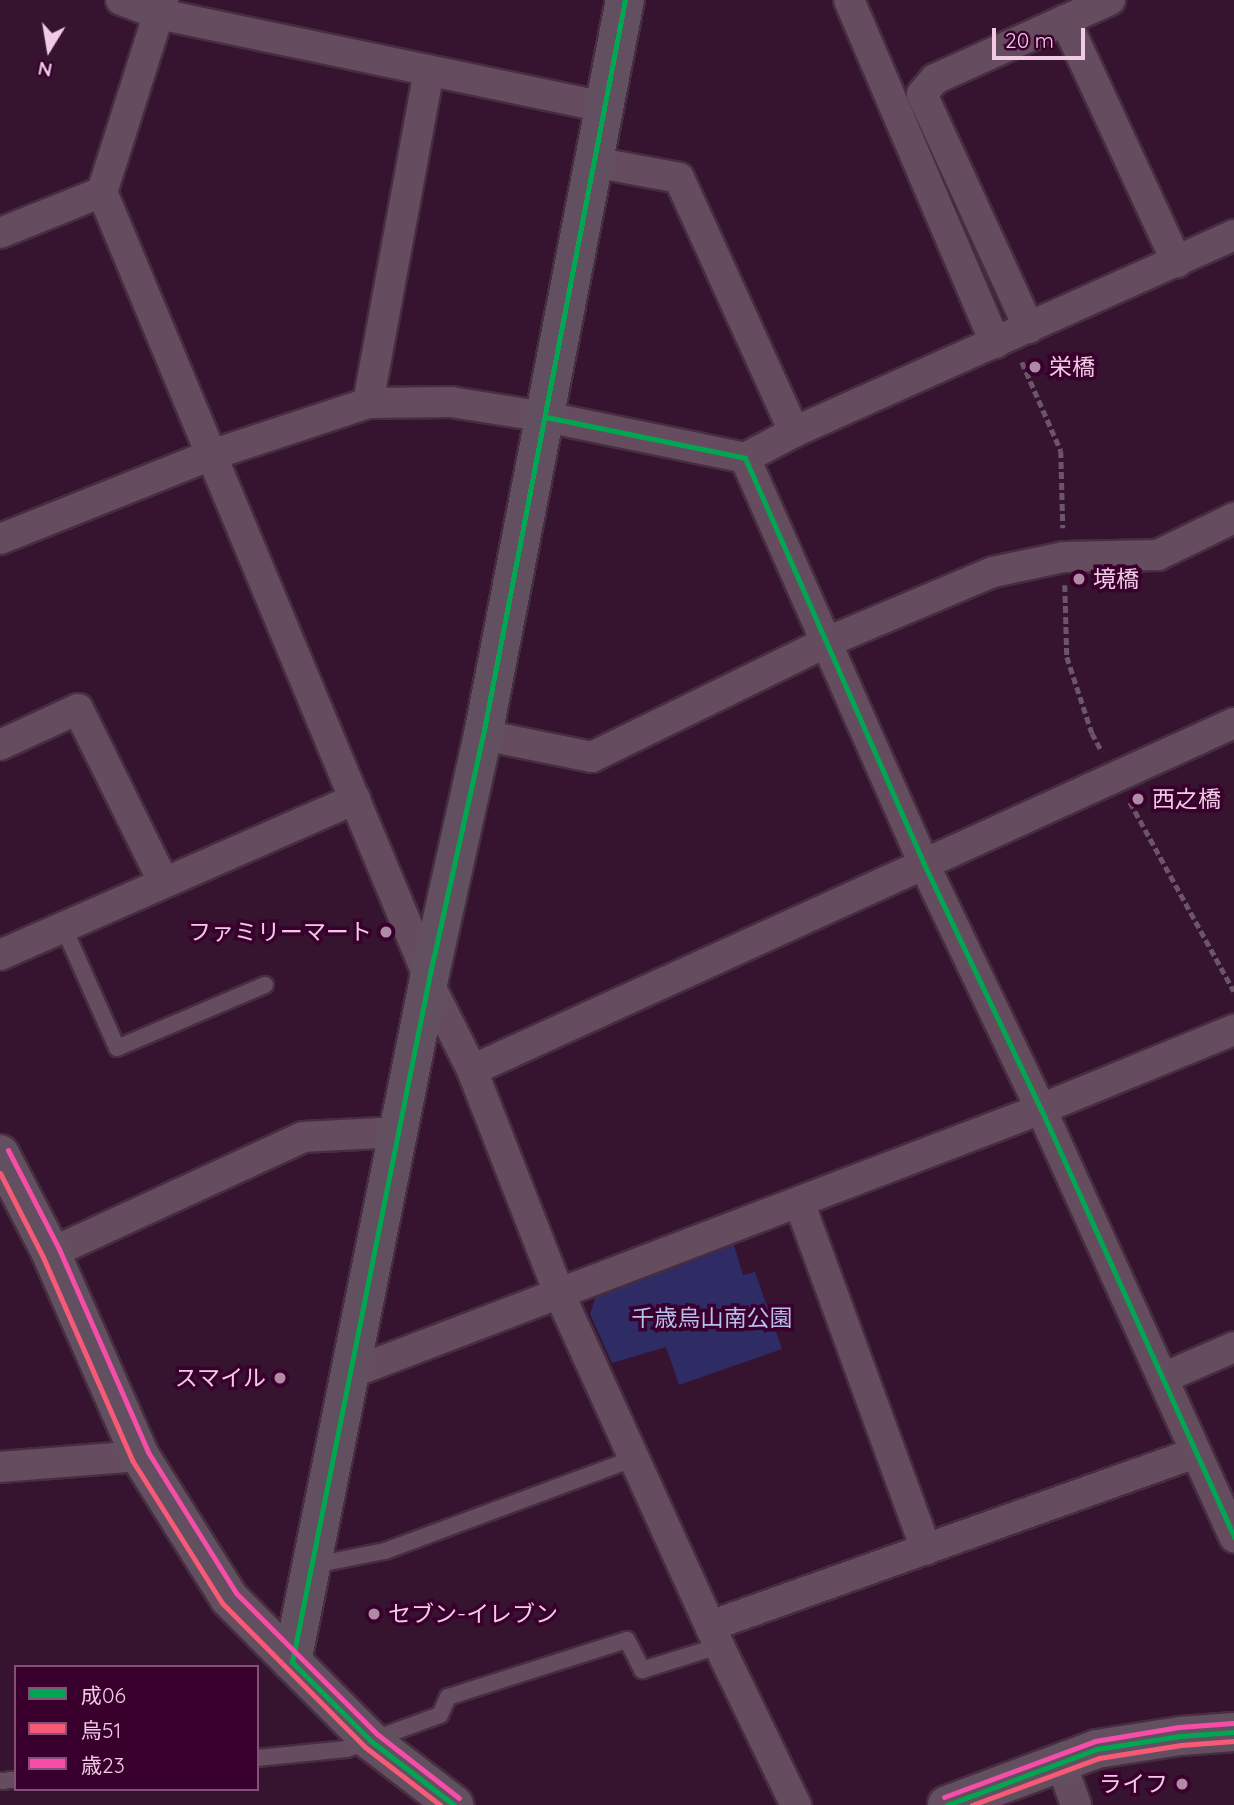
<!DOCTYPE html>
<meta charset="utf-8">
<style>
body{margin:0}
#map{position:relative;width:1234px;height:1805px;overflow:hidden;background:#361430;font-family:Quicksand,"Noto Sans JP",sans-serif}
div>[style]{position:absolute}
.green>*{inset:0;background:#2f2b65}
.path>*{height:4.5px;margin-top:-2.25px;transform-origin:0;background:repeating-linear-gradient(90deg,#6b5566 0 7px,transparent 0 10.5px)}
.roads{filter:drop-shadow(2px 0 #462e40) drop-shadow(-2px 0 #462e40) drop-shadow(0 2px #462e40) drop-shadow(0 -2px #462e40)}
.lane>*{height:16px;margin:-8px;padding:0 8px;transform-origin:8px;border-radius:8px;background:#654c5f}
.street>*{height:30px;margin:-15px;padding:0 15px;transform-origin:15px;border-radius:15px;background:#654c5f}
.secondary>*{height:38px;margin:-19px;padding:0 19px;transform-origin:19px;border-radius:19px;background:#625060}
.bus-1>*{height:5px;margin:-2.5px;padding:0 2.5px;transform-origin:2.5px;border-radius:2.5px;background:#00a651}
.bus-2>*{height:5px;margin:-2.5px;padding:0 2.5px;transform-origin:2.5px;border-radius:2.5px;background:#f75a77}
.bus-3>*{height:5px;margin:-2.5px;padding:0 2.5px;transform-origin:2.5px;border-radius:2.5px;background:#f54da8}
.dots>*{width:19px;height:19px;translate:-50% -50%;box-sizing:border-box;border:4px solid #39002d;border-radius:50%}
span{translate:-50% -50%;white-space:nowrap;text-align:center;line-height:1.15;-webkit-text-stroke:7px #39002d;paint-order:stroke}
.poi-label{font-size:23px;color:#f1cbe5}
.left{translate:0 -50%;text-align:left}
.right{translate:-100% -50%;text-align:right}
.park-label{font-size:23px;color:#b8bfec}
.legend{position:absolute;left:14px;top:1665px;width:245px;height:126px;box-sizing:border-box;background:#39002d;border:2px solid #835177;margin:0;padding:9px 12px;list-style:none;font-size:21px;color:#f1cbe5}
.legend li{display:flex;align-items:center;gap:14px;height:35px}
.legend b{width:35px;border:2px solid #835177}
.north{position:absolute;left:14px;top:14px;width:70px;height:70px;-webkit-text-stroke:5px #39002d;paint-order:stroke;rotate:191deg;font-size:19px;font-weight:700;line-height:28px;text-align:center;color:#f1cbe5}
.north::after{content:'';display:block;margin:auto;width:24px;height:32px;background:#f1cbe5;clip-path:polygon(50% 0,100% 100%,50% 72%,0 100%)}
.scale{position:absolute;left:992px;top:28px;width:93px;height:32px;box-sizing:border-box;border:4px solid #f1cbe5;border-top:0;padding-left:9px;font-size:21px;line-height:24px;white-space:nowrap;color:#f1cbe5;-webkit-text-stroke:5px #39002d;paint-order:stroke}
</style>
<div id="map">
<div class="green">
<div style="clip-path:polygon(733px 1242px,743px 1275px,755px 1272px,782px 1349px,679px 1385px,666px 1347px,612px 1363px,590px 1314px,597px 1292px)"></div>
</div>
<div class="path">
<div style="left:1022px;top:362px;width:97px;rotate:66.3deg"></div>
<div style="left:1061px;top:451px;width:77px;rotate:88.5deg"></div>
<div style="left:1065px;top:585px;width:72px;rotate:88.4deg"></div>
<div style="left:1067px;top:657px;width:80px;rotate:71.8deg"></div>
<div style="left:1092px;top:733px;width:21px;rotate:62deg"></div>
<div style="left:1130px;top:802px;width:216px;rotate:61.2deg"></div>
</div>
<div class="roads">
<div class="lane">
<div style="left:63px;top:926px;width:133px;rotate:66.1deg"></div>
<div style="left:117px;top:1048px;width:161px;rotate:-23.1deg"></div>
<div style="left:314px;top:1565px;width:72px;rotate:-11.2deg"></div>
<div style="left:385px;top:1551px;width:267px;rotate:-20.4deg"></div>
<div style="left:257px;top:1758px;width:90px;rotate:-5.7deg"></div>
<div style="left:347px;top:1749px;width:99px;rotate:-20.1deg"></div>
<div style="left:440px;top:1715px;width:20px;rotate:-66deg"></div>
<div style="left:448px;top:1697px;width:188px;rotate:-17.7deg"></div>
<div style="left:627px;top:1640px;width:34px;rotate:63deg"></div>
<div style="left:642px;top:1670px;width:81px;rotate:-17.3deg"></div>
<div style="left:0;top:1781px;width:16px;rotate:-4deg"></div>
</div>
<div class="street">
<div style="left:121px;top:0;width:40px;rotate:20.2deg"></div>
<div style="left:159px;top:14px;width:455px;rotate:11.8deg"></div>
<div style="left:163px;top:0;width:201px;rotate:107.6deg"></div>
<div style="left:102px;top:192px;width:851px;rotate:67.41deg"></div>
<div style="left:849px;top:0;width:373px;rotate:66.9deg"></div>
<div style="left:1065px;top:20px;width:267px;rotate:65.2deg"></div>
<div style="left:593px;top:162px;width:87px;rotate:10.5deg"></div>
<div style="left:679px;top:178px;width:279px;rotate:65.6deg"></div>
<div style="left:0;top:233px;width:110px;rotate:-21.9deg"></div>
<div style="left:1029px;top:328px;width:257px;rotate:-114.6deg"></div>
<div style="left:922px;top:94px;width:20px;rotate:-49deg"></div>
<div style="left:935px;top:79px;width:192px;rotate:-24.3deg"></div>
<div style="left:368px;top:403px;width:337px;rotate:-79.6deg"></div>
<div style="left:745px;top:458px;width:441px;rotate:66.2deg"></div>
<div style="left:923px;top:862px;width:274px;rotate:64.5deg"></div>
<div style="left:1041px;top:1109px;width:470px;rotate:65.7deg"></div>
<div style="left:0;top:539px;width:227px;rotate:-21.7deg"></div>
<div style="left:211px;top:455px;width:165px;rotate:-18.3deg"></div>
<div style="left:368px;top:403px;width:83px;rotate:-0.7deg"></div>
<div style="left:451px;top:402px;width:96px;rotate:9deg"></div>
<div style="left:546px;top:417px;width:203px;rotate:11.6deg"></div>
<div style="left:745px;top:458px;width:55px;rotate:-28deg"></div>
<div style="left:794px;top:432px;width:482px;rotate:-24.1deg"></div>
<div style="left:483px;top:735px;width:111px;rotate:11.4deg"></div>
<div style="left:592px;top:757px;width:262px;rotate:-26.1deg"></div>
<div style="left:827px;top:642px;width:180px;rotate:-22.9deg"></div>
<div style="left:993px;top:572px;width:73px;rotate:-11.9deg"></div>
<div style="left:1064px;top:557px;width:94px;rotate:-1.2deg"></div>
<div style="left:1158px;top:555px;width:85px;rotate:-26deg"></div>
<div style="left:0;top:745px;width:86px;rotate:-24.8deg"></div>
<div style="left:78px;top:709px;width:192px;rotate:63.7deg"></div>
<div style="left:0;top:955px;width:388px;rotate:-23.7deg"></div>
<div style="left:429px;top:984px;width:96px;rotate:63.4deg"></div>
<div style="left:472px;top:1070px;width:837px;rotate:-24.48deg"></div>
<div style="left:472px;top:1070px;width:239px;rotate:68.7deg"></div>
<div style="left:559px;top:1293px;width:388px;rotate:65.6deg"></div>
<div style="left:719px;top:1646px;width:177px;rotate:64.2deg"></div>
<div style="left:799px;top:1202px;width:370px;rotate:69.9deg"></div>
<div style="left:51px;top:1253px;width:277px;rotate:-24.7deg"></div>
<div style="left:303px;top:1137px;width:96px;rotate:-3deg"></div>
<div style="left:351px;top:1373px;width:739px;rotate:-20.94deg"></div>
<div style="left:1041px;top:1109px;width:209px;rotate:-22.3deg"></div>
<div style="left:1163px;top:1378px;width:77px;rotate:-23.6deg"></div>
<div style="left:0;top:1467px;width:140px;rotate:-4.5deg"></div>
<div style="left:710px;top:1626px;width:515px;rotate:-19.63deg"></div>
<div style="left:1061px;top:1763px;width:45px;rotate:70.3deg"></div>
</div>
<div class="secondary">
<div style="left:0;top:1154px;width:111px;rotate:62.7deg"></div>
<div style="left:51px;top:1253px;width:222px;rotate:66.3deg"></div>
<div style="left:140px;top:1456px;width:168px;rotate:57.9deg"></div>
<div style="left:229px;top:1598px;width:202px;rotate:45.2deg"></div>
<div style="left:371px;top:1741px;width:105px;rotate:37.6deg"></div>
<div style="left:292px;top:1662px;width:698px;rotate:-78.67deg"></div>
<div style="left:429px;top:978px;width:249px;rotate:-77.5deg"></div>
<div style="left:483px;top:735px;width:749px;rotate:-79.07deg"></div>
<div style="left:947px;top:1805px;width:160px;rotate:-20.5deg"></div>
<div style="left:1097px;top:1749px;width:84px;rotate:-8.9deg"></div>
<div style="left:1180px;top:1736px;width:54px;rotate:-4.2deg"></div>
</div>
</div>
<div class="bus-1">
<div style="left:546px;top:417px;width:203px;rotate:11.6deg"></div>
<div style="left:745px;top:458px;width:441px;rotate:66.2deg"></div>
<div style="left:923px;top:862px;width:274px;rotate:64.5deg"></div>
<div style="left:1041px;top:1109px;width:470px;rotate:65.7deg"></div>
<div style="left:454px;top:1805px;width:105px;rotate:-142.4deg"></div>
<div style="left:371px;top:1741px;width:112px;rotate:-135deg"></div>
<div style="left:292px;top:1662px;width:698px;rotate:-78.67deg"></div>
<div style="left:429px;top:978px;width:249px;rotate:-77.5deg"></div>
<div style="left:483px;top:735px;width:749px;rotate:-79.07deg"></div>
<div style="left:947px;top:1805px;width:160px;rotate:-20.5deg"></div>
<div style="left:1097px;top:1749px;width:84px;rotate:-8.9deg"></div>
<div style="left:1180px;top:1736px;width:54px;rotate:-4.2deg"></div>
</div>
<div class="bus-2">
<div style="left:0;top:1173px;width:94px;rotate:62.9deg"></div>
<div style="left:43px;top:1257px;width:222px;rotate:66.3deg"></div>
<div style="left:132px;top:1460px;width:169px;rotate:57.8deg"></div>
<div style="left:222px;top:1603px;width:203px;rotate:45.2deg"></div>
<div style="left:365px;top:1747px;width:95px;rotate:37.7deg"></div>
<div style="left:972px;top:1805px;width:135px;rotate:-20.3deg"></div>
<div style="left:1099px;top:1758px;width:83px;rotate:-9deg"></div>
<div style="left:1181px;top:1745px;width:53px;rotate:-4.3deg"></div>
</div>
<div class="bus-3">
<div style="left:8px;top:1150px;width:111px;rotate:62.7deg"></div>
<div style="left:59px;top:1249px;width:222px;rotate:66.3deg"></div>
<div style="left:148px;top:1452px;width:166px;rotate:58deg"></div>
<div style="left:236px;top:1593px;width:199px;rotate:45deg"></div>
<div style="left:377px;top:1734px;width:104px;rotate:38deg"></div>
<div style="left:944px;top:1797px;width:161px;rotate:-20.3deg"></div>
<div style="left:1095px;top:1741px;width:85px;rotate:-9.5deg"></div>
<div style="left:1179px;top:1727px;width:54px;rotate:-4.2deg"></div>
</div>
<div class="dots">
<div style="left:1035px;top:367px;background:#b08ba6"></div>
<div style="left:1079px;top:579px;background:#b08ba6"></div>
<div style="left:1138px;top:799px;background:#b08ba6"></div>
<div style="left:386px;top:932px;background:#b08ba6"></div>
<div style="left:280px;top:1378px;background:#b08ba6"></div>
<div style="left:374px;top:1614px;background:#b08ba6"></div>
<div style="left:1182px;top:1784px;background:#b08ba6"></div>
</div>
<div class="poi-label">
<span class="left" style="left:1049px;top:367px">栄橋</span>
<span class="left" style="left:1093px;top:579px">境橋</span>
<span class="left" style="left:1152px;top:799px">西之橋</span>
<span class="right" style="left:372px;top:932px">ファミリーマート</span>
<span class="right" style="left:266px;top:1378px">スマイル</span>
<span class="left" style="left:388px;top:1614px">セブン-イレブン</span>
<span class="right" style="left:1168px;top:1784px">ライフ</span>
</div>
<div class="park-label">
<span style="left:712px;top:1318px">千歳烏山南公園</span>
</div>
<ul class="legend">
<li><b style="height:9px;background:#00a651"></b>成06</li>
<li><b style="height:9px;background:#f75a77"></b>烏51</li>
<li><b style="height:9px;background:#f54da8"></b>歳23</li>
</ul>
<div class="north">N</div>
<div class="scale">20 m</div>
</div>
